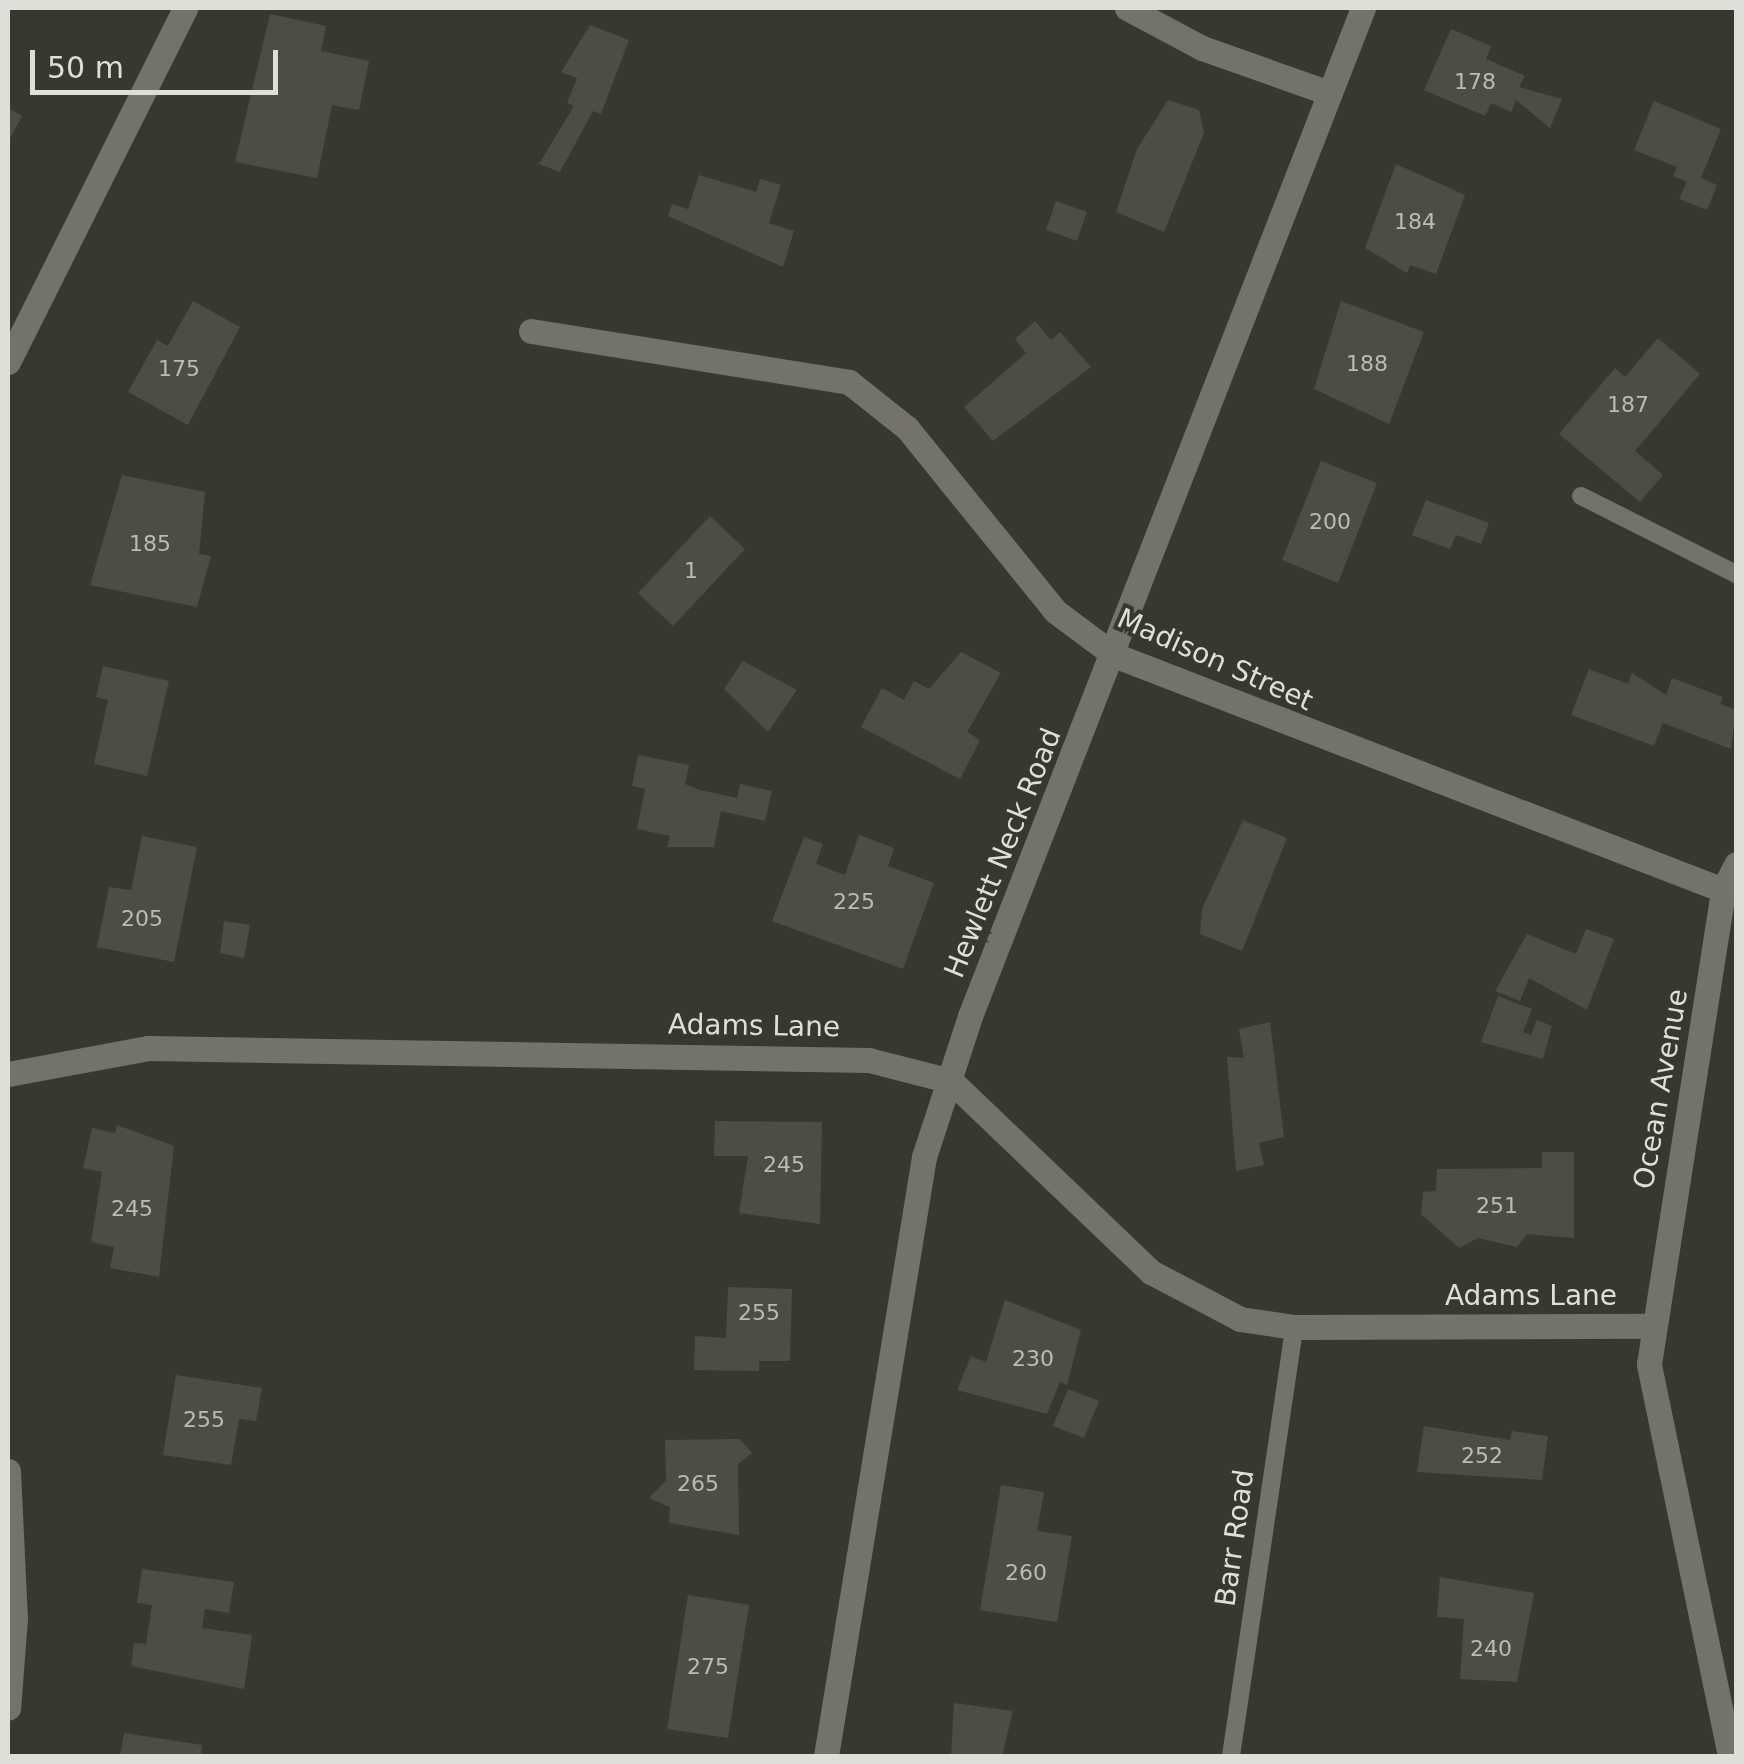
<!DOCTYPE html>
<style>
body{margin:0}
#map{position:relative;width:1744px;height:1764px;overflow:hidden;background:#383830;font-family:"DejaVu Sans",sans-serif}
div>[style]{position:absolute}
.building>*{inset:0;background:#4e4d45}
.service>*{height:18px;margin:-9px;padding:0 9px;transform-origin:9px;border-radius:9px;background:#74736b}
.minor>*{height:25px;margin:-12.5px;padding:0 12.5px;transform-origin:12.5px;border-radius:12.5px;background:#74736b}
span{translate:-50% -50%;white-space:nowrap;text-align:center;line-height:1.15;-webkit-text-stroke:8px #383830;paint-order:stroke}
.number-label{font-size:22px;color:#bbbab5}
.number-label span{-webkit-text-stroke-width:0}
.street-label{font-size:28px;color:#dfdfda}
.frame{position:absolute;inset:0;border:10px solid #dfdfda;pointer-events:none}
.scale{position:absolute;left:30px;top:50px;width:248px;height:45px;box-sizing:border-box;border:5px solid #dfdfda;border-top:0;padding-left:12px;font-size:30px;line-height:35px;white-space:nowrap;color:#dfdfda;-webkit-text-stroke:8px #383830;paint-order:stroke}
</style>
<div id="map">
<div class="building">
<div style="clip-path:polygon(270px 14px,326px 26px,321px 51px,369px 61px,359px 110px,332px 105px,317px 178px,235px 162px)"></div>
<div style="clip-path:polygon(590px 25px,629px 40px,601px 114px,593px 111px,560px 172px,539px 164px,574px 106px,567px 103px,577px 78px,561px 72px)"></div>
<div style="clip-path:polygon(1451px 29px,1491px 46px,1486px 59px,1525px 76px,1519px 87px,1562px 99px,1550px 128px,1516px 100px,1511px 112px,1491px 103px,1485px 116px,1424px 90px)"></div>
<div style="clip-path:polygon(1168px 100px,1199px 110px,1204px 133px,1164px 232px,1116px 212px,1137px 149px)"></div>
<div style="clip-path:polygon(1654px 101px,1721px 129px,1701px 178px,1717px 185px,1707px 210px,1679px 199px,1687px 182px,1673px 176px,1677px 167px,1634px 150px)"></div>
<div style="clip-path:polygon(8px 108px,22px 116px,8px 142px)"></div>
<div style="clip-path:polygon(1396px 164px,1465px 195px,1436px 274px,1410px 265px,1407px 273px,1365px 248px)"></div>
<div style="clip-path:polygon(699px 175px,756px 192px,760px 179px,781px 185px,769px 223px,794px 231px,783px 267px,668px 216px,672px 204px,688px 209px)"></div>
<div style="clip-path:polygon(1056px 201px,1087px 212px,1077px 241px,1046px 230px)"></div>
<div style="clip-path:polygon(193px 301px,240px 327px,188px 425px,128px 392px,157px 340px,168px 346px)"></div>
<div style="clip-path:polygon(1341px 301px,1424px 332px,1389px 424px,1314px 389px)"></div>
<div style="clip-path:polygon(1035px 321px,1051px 340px,1060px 332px,1091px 367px,993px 441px,964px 407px,1026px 353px,1015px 339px)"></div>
<div style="clip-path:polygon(1658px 338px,1700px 374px,1635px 451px,1663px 475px,1640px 502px,1559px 434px,1615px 368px,1625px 377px)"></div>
<div style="clip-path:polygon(1321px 461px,1377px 483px,1338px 583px,1282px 560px)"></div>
<div style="clip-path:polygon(122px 475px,205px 492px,199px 554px,211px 556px,197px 607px,90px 585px)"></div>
<div style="clip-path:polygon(1426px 500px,1489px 523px,1481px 544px,1456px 535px,1450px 549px,1412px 535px)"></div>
<div style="clip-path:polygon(710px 516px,745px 549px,673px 626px,638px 593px)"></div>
<div style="clip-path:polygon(961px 652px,1001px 673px,967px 732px,980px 740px,960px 779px,861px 727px,882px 688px,904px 700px,914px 681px,929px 689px)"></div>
<div style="clip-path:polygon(743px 661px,797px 690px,768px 732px,724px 689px)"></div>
<div style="clip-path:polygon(103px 666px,169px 681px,147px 776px,94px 764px,108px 700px,96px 697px)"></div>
<div style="clip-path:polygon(1589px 669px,1628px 684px,1632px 673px,1666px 695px,1672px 678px,1723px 697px,1720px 704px,1736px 710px,1731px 749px,1663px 723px,1654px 746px,1571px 715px)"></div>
<div style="clip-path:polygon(638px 755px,689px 765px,685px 784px,700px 790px,737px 798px,740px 784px,772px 791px,765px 821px,721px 811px,714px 847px,667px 847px,670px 836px,637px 829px,645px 789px,632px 786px)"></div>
<div style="clip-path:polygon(1243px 820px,1287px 838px,1242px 951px,1200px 934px,1202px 909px)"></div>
<div style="clip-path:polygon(859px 835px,894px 848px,888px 866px,934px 883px,903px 969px,772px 921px,804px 837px,823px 844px,816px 864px,845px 875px)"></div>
<div style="clip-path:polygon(142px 836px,197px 847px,174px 962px,97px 947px,109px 887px,131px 890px)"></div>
<div style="clip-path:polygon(224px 921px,250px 925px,244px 958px,220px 953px)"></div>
<div style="clip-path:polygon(1586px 929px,1614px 939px,1587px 1010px,1529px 978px,1520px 1001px,1495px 991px,1527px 934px,1576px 954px)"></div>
<div style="clip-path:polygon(1498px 996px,1532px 1009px,1523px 1032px,1531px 1035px,1537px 1020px,1552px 1026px,1543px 1059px,1481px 1042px)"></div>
<div style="clip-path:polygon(1270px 1022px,1284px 1137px,1259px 1143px,1264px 1165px,1236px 1171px,1227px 1057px,1244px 1058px,1239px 1029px)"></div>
<div style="clip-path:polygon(715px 1121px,822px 1122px,820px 1224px,739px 1213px,748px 1156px,714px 1156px)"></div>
<div style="clip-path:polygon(117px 1125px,174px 1146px,159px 1277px,110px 1268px,114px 1247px,91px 1242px,102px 1172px,83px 1168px,92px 1128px,115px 1133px)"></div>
<div style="clip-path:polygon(1542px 1152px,1574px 1152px,1574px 1238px,1527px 1234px,1517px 1247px,1478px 1238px,1459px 1248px,1421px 1214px,1423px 1192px,1436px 1191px,1437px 1169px,1542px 1168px)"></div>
<div style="clip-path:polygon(728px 1287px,792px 1289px,790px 1361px,759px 1361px,759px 1371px,694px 1370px,695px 1336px,726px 1338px)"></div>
<div style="clip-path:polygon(1005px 1300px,1081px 1330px,1067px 1385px,1060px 1382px,1047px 1414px,957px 1390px,971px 1356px,986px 1362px)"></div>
<div style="clip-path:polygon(176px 1375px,262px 1388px,256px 1421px,239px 1419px,231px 1465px,163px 1455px)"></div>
<div style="clip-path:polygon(1068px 1389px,1099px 1401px,1084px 1438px,1053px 1426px)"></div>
<div style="clip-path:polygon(1424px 1426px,1510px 1440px,1512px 1431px,1548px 1436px,1542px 1480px,1417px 1472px)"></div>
<div style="clip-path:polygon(740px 1439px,752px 1453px,738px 1464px,739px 1535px,669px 1523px,670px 1507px,649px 1498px,666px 1481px,665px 1440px)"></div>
<div style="clip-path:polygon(1001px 1485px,1044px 1492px,1037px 1531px,1072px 1536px,1057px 1622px,980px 1610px)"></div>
<div style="clip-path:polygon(142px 1569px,234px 1582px,229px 1613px,205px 1609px,202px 1628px,252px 1635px,244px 1689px,131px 1666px,134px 1643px,146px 1644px,152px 1605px,137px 1603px)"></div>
<div style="clip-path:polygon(1440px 1577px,1534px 1593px,1517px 1682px,1460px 1679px,1464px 1619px,1437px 1617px)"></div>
<div style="clip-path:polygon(688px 1595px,749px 1605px,728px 1738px,667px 1729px)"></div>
<div style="clip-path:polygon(954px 1703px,1013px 1711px,1002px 1756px,951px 1756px)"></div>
<div style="clip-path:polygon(124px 1733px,202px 1745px,201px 1756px,120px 1756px)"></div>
</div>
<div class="service">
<div style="left:1581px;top:496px;width:174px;rotate:26.7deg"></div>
<div style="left:1231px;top:1756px;width:434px;rotate:-81.6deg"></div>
</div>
<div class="minor">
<div style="left:1127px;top:8px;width:85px;rotate:28.1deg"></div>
<div style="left:1202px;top:48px;width:135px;rotate:19.5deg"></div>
<div style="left:531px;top:331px;width:322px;rotate:9.1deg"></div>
<div style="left:849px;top:382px;width:74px;rotate:38.4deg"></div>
<div style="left:907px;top:428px;width:235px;rotate:51deg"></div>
<div style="left:1055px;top:611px;width:74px;rotate:36.7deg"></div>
<div style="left:1114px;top:655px;width:667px;rotate:21.1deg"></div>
<div style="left:8px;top:362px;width:396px;rotate:-63.4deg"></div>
<div style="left:8px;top:1074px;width:142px;rotate:-10.5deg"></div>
<div style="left:148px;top:1048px;width:721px;rotate:0.95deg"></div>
<div style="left:869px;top:1060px;width:85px;rotate:14.4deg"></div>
<div style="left:951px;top:1081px;width:277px;rotate:43.7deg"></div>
<div style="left:1151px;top:1272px;width:101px;rotate:27.8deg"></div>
<div style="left:1240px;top:1319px;width:55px;rotate:8.4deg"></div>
<div style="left:1294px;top:1327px;width:357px;rotate:-0.2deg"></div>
<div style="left:8px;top:1471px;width:147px;rotate:87.3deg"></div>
<div style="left:15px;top:1618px;width:90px;rotate:94.4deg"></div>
<div style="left:826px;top:1756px;width:607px;rotate:-80.71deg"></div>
<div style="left:924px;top:1157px;width:148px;rotate:-71.9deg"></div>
<div style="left:970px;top:1016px;width:1082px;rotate:-68.7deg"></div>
<div style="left:1730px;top:1756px;width:400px;rotate:-101.7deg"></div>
<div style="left:1649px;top:1364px;width:480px;rotate:-81.1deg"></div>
<div style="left:1723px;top:890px;width:29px;rotate:-63deg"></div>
</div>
<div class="number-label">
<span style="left:1475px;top:82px">178</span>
<span style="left:1415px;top:222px">184</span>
<span style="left:1367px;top:364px">188</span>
<span style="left:179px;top:369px">175</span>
<span style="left:1628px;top:405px">187</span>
<span style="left:1330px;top:522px">200</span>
<span style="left:150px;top:544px">185</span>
<span style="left:691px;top:571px">1</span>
<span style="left:854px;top:902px">225</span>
<span style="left:142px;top:919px">205</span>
<span style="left:784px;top:1165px">245</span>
<span style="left:1497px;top:1206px">251</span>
<span style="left:132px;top:1209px">245</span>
<span style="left:759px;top:1313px">255</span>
<span style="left:1033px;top:1359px">230</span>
<span style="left:204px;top:1420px">255</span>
<span style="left:1482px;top:1456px">252</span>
<span style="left:698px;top:1484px">265</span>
<span style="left:1026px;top:1573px">260</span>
<span style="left:1491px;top:1649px">240</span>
<span style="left:708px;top:1667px">275</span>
</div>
<div class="street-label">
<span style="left:1215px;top:660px;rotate:24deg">Madison Street</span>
<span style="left:1003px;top:853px;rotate:-68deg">Hewlett Neck Road</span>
<span style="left:754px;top:1026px;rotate:1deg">Adams Lane</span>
<span style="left:1661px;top:1089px;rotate:-80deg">Ocean Avenue</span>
<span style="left:1531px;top:1296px">Adams Lane</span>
<span style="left:1235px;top:1538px;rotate:-82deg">Barr Road</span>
</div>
<div class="frame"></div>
<div class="scale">50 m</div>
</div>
